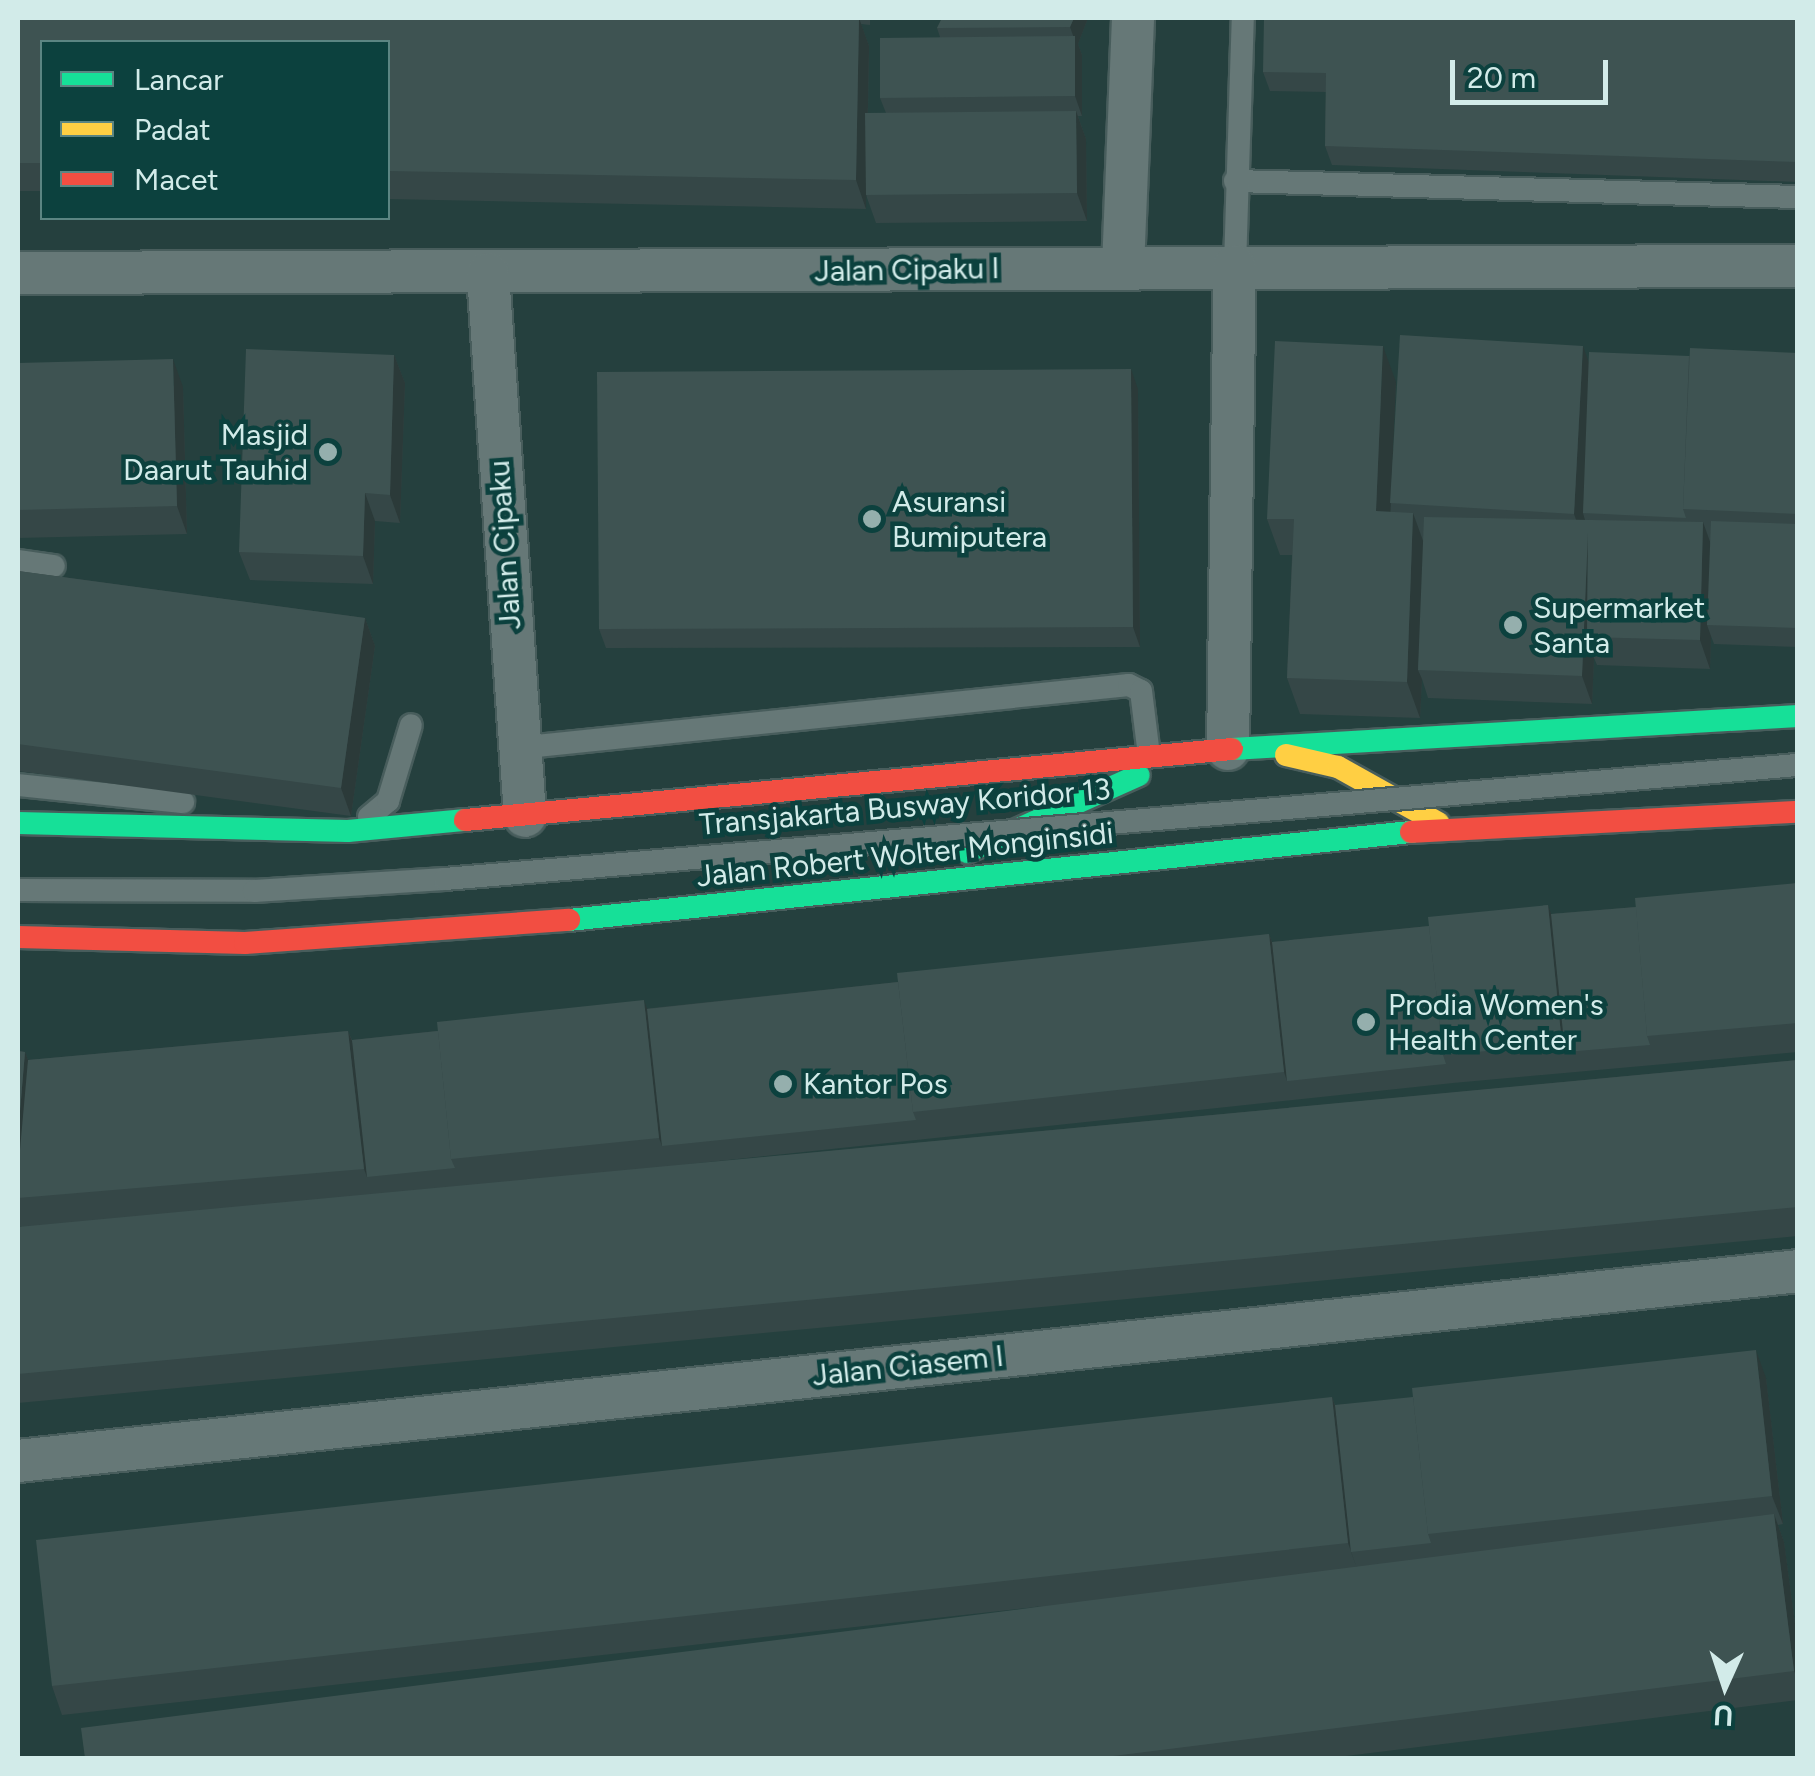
<!DOCTYPE html>
<style>
body{margin:0}
#map{position:relative;width:1815px;height:1776px;overflow:hidden;background:#25403e;font-family:Figtree,sans-serif}
div>[style]{position:absolute}
.roads{filter:drop-shadow(2px 0 #485d5c) drop-shadow(-2px 0 #485d5c) drop-shadow(0 2px #485d5c) drop-shadow(0 -2px #485d5c)}
.lane>*{height:22px;margin:-11px;padding:0 11px;transform-origin:11px;border-radius:11px;background:#667877}
.street>*{height:42px;margin:-21px;padding:0 21px;transform-origin:21px;border-radius:21px;background:#667877}
.fast>*{height:22px;margin:-11px;padding:0 11px;transform-origin:11px;border-radius:11px;background:#16e098}
.slow>*{height:22px;margin:-11px;padding:0 11px;transform-origin:11px;border-radius:11px;background:#ffcf43}
.jam>*{height:22px;margin:-11px;padding:0 11px;transform-origin:11px;border-radius:11px;background:#f24e42}
.bridges{filter:drop-shadow(2px 0 #485d5c) drop-shadow(-2px 0 #485d5c) drop-shadow(0 2px #485d5c) drop-shadow(0 -2px #485d5c)}
.lane-bridge>*{height:22px;margin:-11px;padding:0 11px;transform-origin:11px;border-radius:11px;background:#667877}
.wall>*{inset:0;background:#354747}
.shaded-wall>*{inset:0;background:#2b3a39}
.building>*{inset:0;background:#3e5352}
.dots>*{width:28px;height:28px;translate:-50% -50%;box-sizing:border-box;border:5px solid #0c413e;border-radius:50%}
span{translate:-50% -50%;white-space:nowrap;text-align:center;line-height:1.15;-webkit-text-stroke:9px #0c413e;paint-order:stroke}
.street-label{font-size:30px;color:#d2ebe9}
.poi-label{font-size:30px;color:#d2ebe9}
.right{translate:-100% -50%;text-align:right}
.left{translate:0 -50%;text-align:left}
.frame{position:absolute;inset:0;border:20px solid #d2ebe9;pointer-events:none}
.legend{position:absolute;left:40px;top:40px;width:350px;height:180px;box-sizing:border-box;background:#0c413e;border:2px solid #5b8582;margin:0;padding:12px 18px;list-style:none;font-size:30px;color:#d2ebe9}
.legend li{display:flex;align-items:center;gap:20px;height:50px}
.legend b{width:50px;border:2px solid #5b8582}
.north{position:absolute;left:1675px;top:1636px;width:100px;height:100px;-webkit-text-stroke:8px #0c413e;paint-order:stroke;rotate:183deg;font-size:28px;font-weight:700;line-height:40px;text-align:center;color:#d2ebe9}
.north::after{content:'';display:block;margin:auto;width:35px;height:45px;background:#d2ebe9;clip-path:polygon(50% 0,100% 100%,50% 72%,0 100%)}
.scale{position:absolute;left:1450px;top:60px;width:158px;height:45px;box-sizing:border-box;border:5px solid #d2ebe9;border-top:0;padding-left:12px;font-size:30px;line-height:35px;white-space:nowrap;color:#d2ebe9;-webkit-text-stroke:8px #0c413e;paint-order:stroke}
</style>
<div id="map">
<div class="roads">
<div class="lane">
<div style="left:1235px;top:181px;width:563px;rotate:1.63deg"></div>
<div style="left:1235px;top:266px;width:248px;rotate:-88.2deg"></div>
<div style="left:18px;top:561px;width:36px;rotate:8deg"></div>
<div style="left:517px;top:748px;width:615px;rotate:-5.88deg"></div>
<div style="left:1129px;top:685px;width:13px;rotate:27deg"></div>
<div style="left:1141px;top:691px;width:64px;rotate:82.9deg"></div>
<div style="left:18px;top:785px;width:166px;rotate:5.9deg"></div>
<div style="left:369px;top:817px;width:25px;rotate:-40deg"></div>
<div style="left:388px;top:801px;width:79px;rotate:-73.2deg"></div>
</div>
<div class="street">
<div style="left:1123px;top:268px;width:250px;rotate:-87.7deg"></div>
<div style="left:18px;top:273px;width:1780px;rotate:-0.23deg"></div>
<div style="left:488px;top:274px;width:543px;rotate:86.09deg"></div>
<div style="left:1228px;top:749px;width:483px;rotate:-89.2deg"></div>
<div style="left:18px;top:1461px;width:1790px;rotate:-6.09deg"></div>
</div>
<div class="fast">
<div style="left:1232px;top:749px;width:567px;rotate:-3.34deg"></div>
<div style="left:18px;top:823px;width:330px;rotate:1.4deg"></div>
<div style="left:348px;top:831px;width:118px;rotate:-5.4deg"></div>
<div style="left:967px;top:852px;width:188px;rotate:-24.1deg"></div>
<div style="left:569px;top:920px;width:847px;rotate:-5.97deg"></div>
</div>
<div class="slow">
<div style="left:1286px;top:755px;width:53px;rotate:13deg"></div>
<div style="left:1338px;top:767px;width:115px;rotate:29.2deg"></div>
</div>
<div class="jam">
<div style="left:465px;top:820px;width:770px;rotate:-5.29deg"></div>
<div style="left:1411px;top:832px;width:388px;rotate:-3deg"></div>
<div style="left:18px;top:937px;width:227px;rotate:1.5deg"></div>
<div style="left:245px;top:943px;width:325px;rotate:-4.1deg"></div>
</div>
</div>
<div class="bridges">
<div class="lane-bridge">
<div style="left:18px;top:890px;width:236px;rotate:0.2deg"></div>
<div style="left:254px;top:891px;width:191px;rotate:-3.6deg"></div>
<div style="left:445px;top:879px;width:1358px;rotate:-4.82deg"></div>
</div>
</div>
<div class="wall">
<div style="clip-path:polygon(18px 18px,870px 18px,870px 25px,861px 24px,869px 46px,868px 113px,886px 113px,880px 98px,940px 37px,937px 28px,942px 18px,1088px 18px,1078px 44px,1082px 55px,1082px 116px,1078px 116px,1086px 139px,1087px 221px,876px 223px,866px 195px,866px 190px,866px 209px,388px 199px,388px 42px,42px 42px,42px 191px,18px 191px)"></div>
<div style="clip-path:polygon(1798px 18px,1798px 182px,1332px 165px,1325px 146px,1326px 92px,1270px 91px,1263px 72px)"></div>
<div style="clip-path:polygon(1798px 353px,1798px 647px,1714px 644px,1711px 636px,1710px 669px,1597px 665px,1594px 658px,1592px 704px,1428px 698px,1422px 679px,1420px 718px,1300px 714px,1287px 678px,1292px 555px,1280px 555px,1267px 519px,1396px 382px,1392px 460px,1589px 363px,1689px 356px)"></div>
<div style="clip-path:polygon(394px 355px,405px 383px,400px 523px,375px 521px,373px 584px,250px 580px,239px 552px)"></div>
<div style="clip-path:polygon(18px 363px,183px 387px,187px 534px,18px 538px)"></div>
<div style="clip-path:polygon(1138px 389px,1140px 647px,606px 648px,599px 629px)"></div>
<div style="clip-path:polygon(18px 571px,365px 618px,375px 646px,351px 816px,18px 771px)"></div>
<div style="clip-path:polygon(1798px 883px,1798px 1052px,1453px 1083px,681px 1165px,1798px 1060px,1798px 1236px,18px 1403px,18px 1227px,22px 1226px,18px 1226px,18px 1051px,25px 1052px,28px 1060px,348px 1031px,352px 1040px,898px 982px,1269px 934px,1272px 942px,1429px 926px,1548px 905px,1551px 914px,1636px 907px)"></div>
<div style="clip-path:polygon(1766px 1378px,1783px 1524px,1778px 1525px,1784px 1542px,1798px 1646px,1798px 1700px,1330px 1758px,85px 1758px,1044px 1606px,62px 1715px,52px 1686px,1332px 1397px,1335px 1405px)"></div>
</div>
<div class="shaded-wall">
<div style="clip-path:polygon(859px 18px,869px 46px,866px 209px,856px 180px)"></div>
<div style="clip-path:polygon(1074px 18px,1088px 18px,1078px 44px,1082px 55px,1082px 116px,1075px 96px,1075px 41px,1070px 27px)"></div>
<div style="clip-path:polygon(1076px 111px,1086px 139px,1087px 221px,1077px 193px)"></div>
<div style="clip-path:polygon(1383px 346px,1396px 382px,1389px 547px,1376px 511px)"></div>
<div style="clip-path:polygon(1583px 346px,1593px 374px,1583px 513px,1585px 520px,1584px 542px,1574px 514px)"></div>
<div style="clip-path:polygon(394px 355px,405px 383px,400px 523px,390px 495px)"></div>
<div style="clip-path:polygon(173px 359px,183px 387px,187px 534px,177px 506px)"></div>
<div style="clip-path:polygon(1131px 369px,1138px 389px,1140px 647px,1133px 627px)"></div>
<div style="clip-path:polygon(365px 493px,375px 521px,373px 584px,363px 556px)"></div>
<div style="clip-path:polygon(1413px 513px,1426px 549px,1418px 670px,1422px 679px,1420px 718px,1407px 682px)"></div>
<div style="clip-path:polygon(1703px 522px,1713px 550px,1707px 625px,1711px 636px,1710px 669px,1700px 640px)"></div>
<div style="clip-path:polygon(1588px 532px,1587px 637px,1594px 658px,1592px 704px,1582px 676px)"></div>
<div style="clip-path:polygon(365px 618px,375px 646px,351px 816px,341px 788px)"></div>
<div style="clip-path:polygon(1548px 905px,1558px 933px,1565px 1052px,1562px 1044px)"></div>
<div style="clip-path:polygon(1269px 934px,1279px 962px,1287px 1081px,1284px 1072px)"></div>
<div style="clip-path:polygon(644px 1000px,654px 1028px,662px 1146px,659px 1138px)"></div>
<div style="clip-path:polygon(348px 1031px,359px 1059px,367px 1177px,364px 1169px)"></div>
<div style="clip-path:polygon(25px 1052px,39px 1088px,18px 1198px,18px 1135px)"></div>
<div style="clip-path:polygon(1756px 1350px,1766px 1378px,1783px 1524px,1772px 1496px)"></div>
<div style="clip-path:polygon(1332px 1397px,1342px 1425px,1351px 1552px,1358px 1571px,1348px 1543px)"></div>
<div style="clip-path:polygon(1774px 1514px,1784px 1542px,1798px 1646px,1798px 1681px,1794px 1671px)"></div>
</div>
<div class="building">
<div style="clip-path:polygon(18px 18px,859px 18px,856px 180px,388px 171px,388px 42px,42px 42px,42px 163px,18px 163px)"></div>
<div style="clip-path:polygon(942px 18px,1074px 18px,1070px 27px,937px 28px)"></div>
<div style="clip-path:polygon(1264px 18px,1798px 18px,1798px 162px,1325px 146px,1326px 73px,1263px 72px)"></div>
<div style="clip-path:polygon(1075px 36px,1075px 96px,880px 98px,880px 38px)"></div>
<div style="clip-path:polygon(1076px 111px,1077px 193px,866px 195px,865px 113px)"></div>
<div style="clip-path:polygon(1400px 335px,1583px 346px,1574px 514px,1390px 503px)"></div>
<div style="clip-path:polygon(1275px 341px,1383px 346px,1376px 511px,1413px 513px,1407px 682px,1287px 678px,1294px 519px,1267px 519px)"></div>
<div style="clip-path:polygon(1690px 348px,1798px 353px,1798px 514px,1683px 509px)"></div>
<div style="clip-path:polygon(246px 349px,394px 355px,390px 495px,365px 493px,363px 556px,239px 552px)"></div>
<div style="clip-path:polygon(1589px 352px,1689px 356px,1683px 509px,1686px 518px,1583px 513px)"></div>
<div style="clip-path:polygon(173px 359px,177px 506px,18px 510px,18px 363px)"></div>
<div style="clip-path:polygon(1131px 369px,1133px 627px,599px 629px,597px 372px)"></div>
<div style="clip-path:polygon(1424px 517px,1703px 522px,1700px 640px,1587px 637px,1588px 532px,1582px 676px,1418px 670px)"></div>
<div style="clip-path:polygon(1711px 521px,1798px 524px,1798px 628px,1707px 625px)"></div>
<div style="clip-path:polygon(18px 571px,365px 618px,341px 788px,18px 744px)"></div>
<div style="clip-path:polygon(1798px 883px,1798px 1023px,1647px 1036px,1635px 898px)"></div>
<div style="clip-path:polygon(1548px 905px,1562px 1044px,1443px 1055px,1428px 917px)"></div>
<div style="clip-path:polygon(1636px 907px,1647px 1036px,1650px 1045px,1565px 1052px,1551px 914px)"></div>
<div style="clip-path:polygon(1429px 926px,1443px 1055px,1446px 1064px,1287px 1081px,1272px 942px)"></div>
<div style="clip-path:polygon(1269px 934px,1284px 1072px,913px 1112px,897px 973px)"></div>
<div style="clip-path:polygon(898px 982px,913px 1112px,916px 1120px,662px 1146px,647px 1009px)"></div>
<div style="clip-path:polygon(644px 1000px,659px 1138px,451px 1159px,437px 1022px)"></div>
<div style="clip-path:polygon(348px 1031px,364px 1169px,18px 1198px,18px 1172px,28px 1060px)"></div>
<div style="clip-path:polygon(438px 1031px,451px 1159px,455px 1168px,367px 1177px,352px 1040px)"></div>
<div style="clip-path:polygon(18px 1051px,25px 1052px,18px 1135px)"></div>
<div style="clip-path:polygon(1798px 1060px,1798px 1207px,18px 1374px,18px 1227px)"></div>
<div style="clip-path:polygon(1756px 1350px,1772px 1496px,1428px 1534px,1412px 1388px)"></div>
<div style="clip-path:polygon(1332px 1397px,1348px 1543px,52px 1686px,36px 1540px)"></div>
<div style="clip-path:polygon(1413px 1397px,1428px 1534px,1431px 1543px,1351px 1552px,1335px 1405px)"></div>
<div style="clip-path:polygon(1774px 1514px,1794px 1671px,1097px 1758px,85px 1758px,81px 1728px)"></div>
</div>
<div class="dots">
<div style="left:328px;top:452px;background:#95afad"></div>
<div style="left:872px;top:519px;background:#95afad"></div>
<div style="left:1513px;top:625px;background:#95afad"></div>
<div style="left:1366px;top:1022px;background:#95afad"></div>
<div style="left:783px;top:1084px;background:#95afad"></div>
</div>
<div class="street-label">
<span style="left:907px;top:270px;rotate:-1deg">Jalan Cipaku I</span>
<span style="left:505px;top:545px;rotate:-94deg">Jalan Cipaku</span>
<span style="left:905px;top:807px;rotate:-5deg">Transjakarta Busway Koridor 13</span>
<span style="left:905px;top:855px;rotate:-6deg">Jalan Robert Wolter Monginsidi</span>
<span style="left:908px;top:1366px;rotate:-6deg">Jalan Ciasem I</span>
</div>
<div class="poi-label">
<span class="right" style="left:308px;top:452px">Masjid<br>Daarut Tauhid</span>
<span class="left" style="left:892px;top:519px">Asuransi<br>Bumiputera</span>
<span class="left" style="left:1533px;top:625px">Supermarket<br>Santa</span>
<span class="left" style="left:1388px;top:1022px">Prodia Women's<br>Health Center</span>
<span class="left" style="left:803px;top:1084px">Kantor Pos</span>
</div>
<div class="frame"></div>
<ul class="legend">
<li><b style="height:12px;background:#16e098"></b>Lancar</li>
<li><b style="height:12px;background:#ffcf43"></b>Padat</li>
<li><b style="height:12px;background:#f24e42"></b>Macet</li>
</ul>
<div class="north">U</div>
<div class="scale">20 m</div>
</div>
